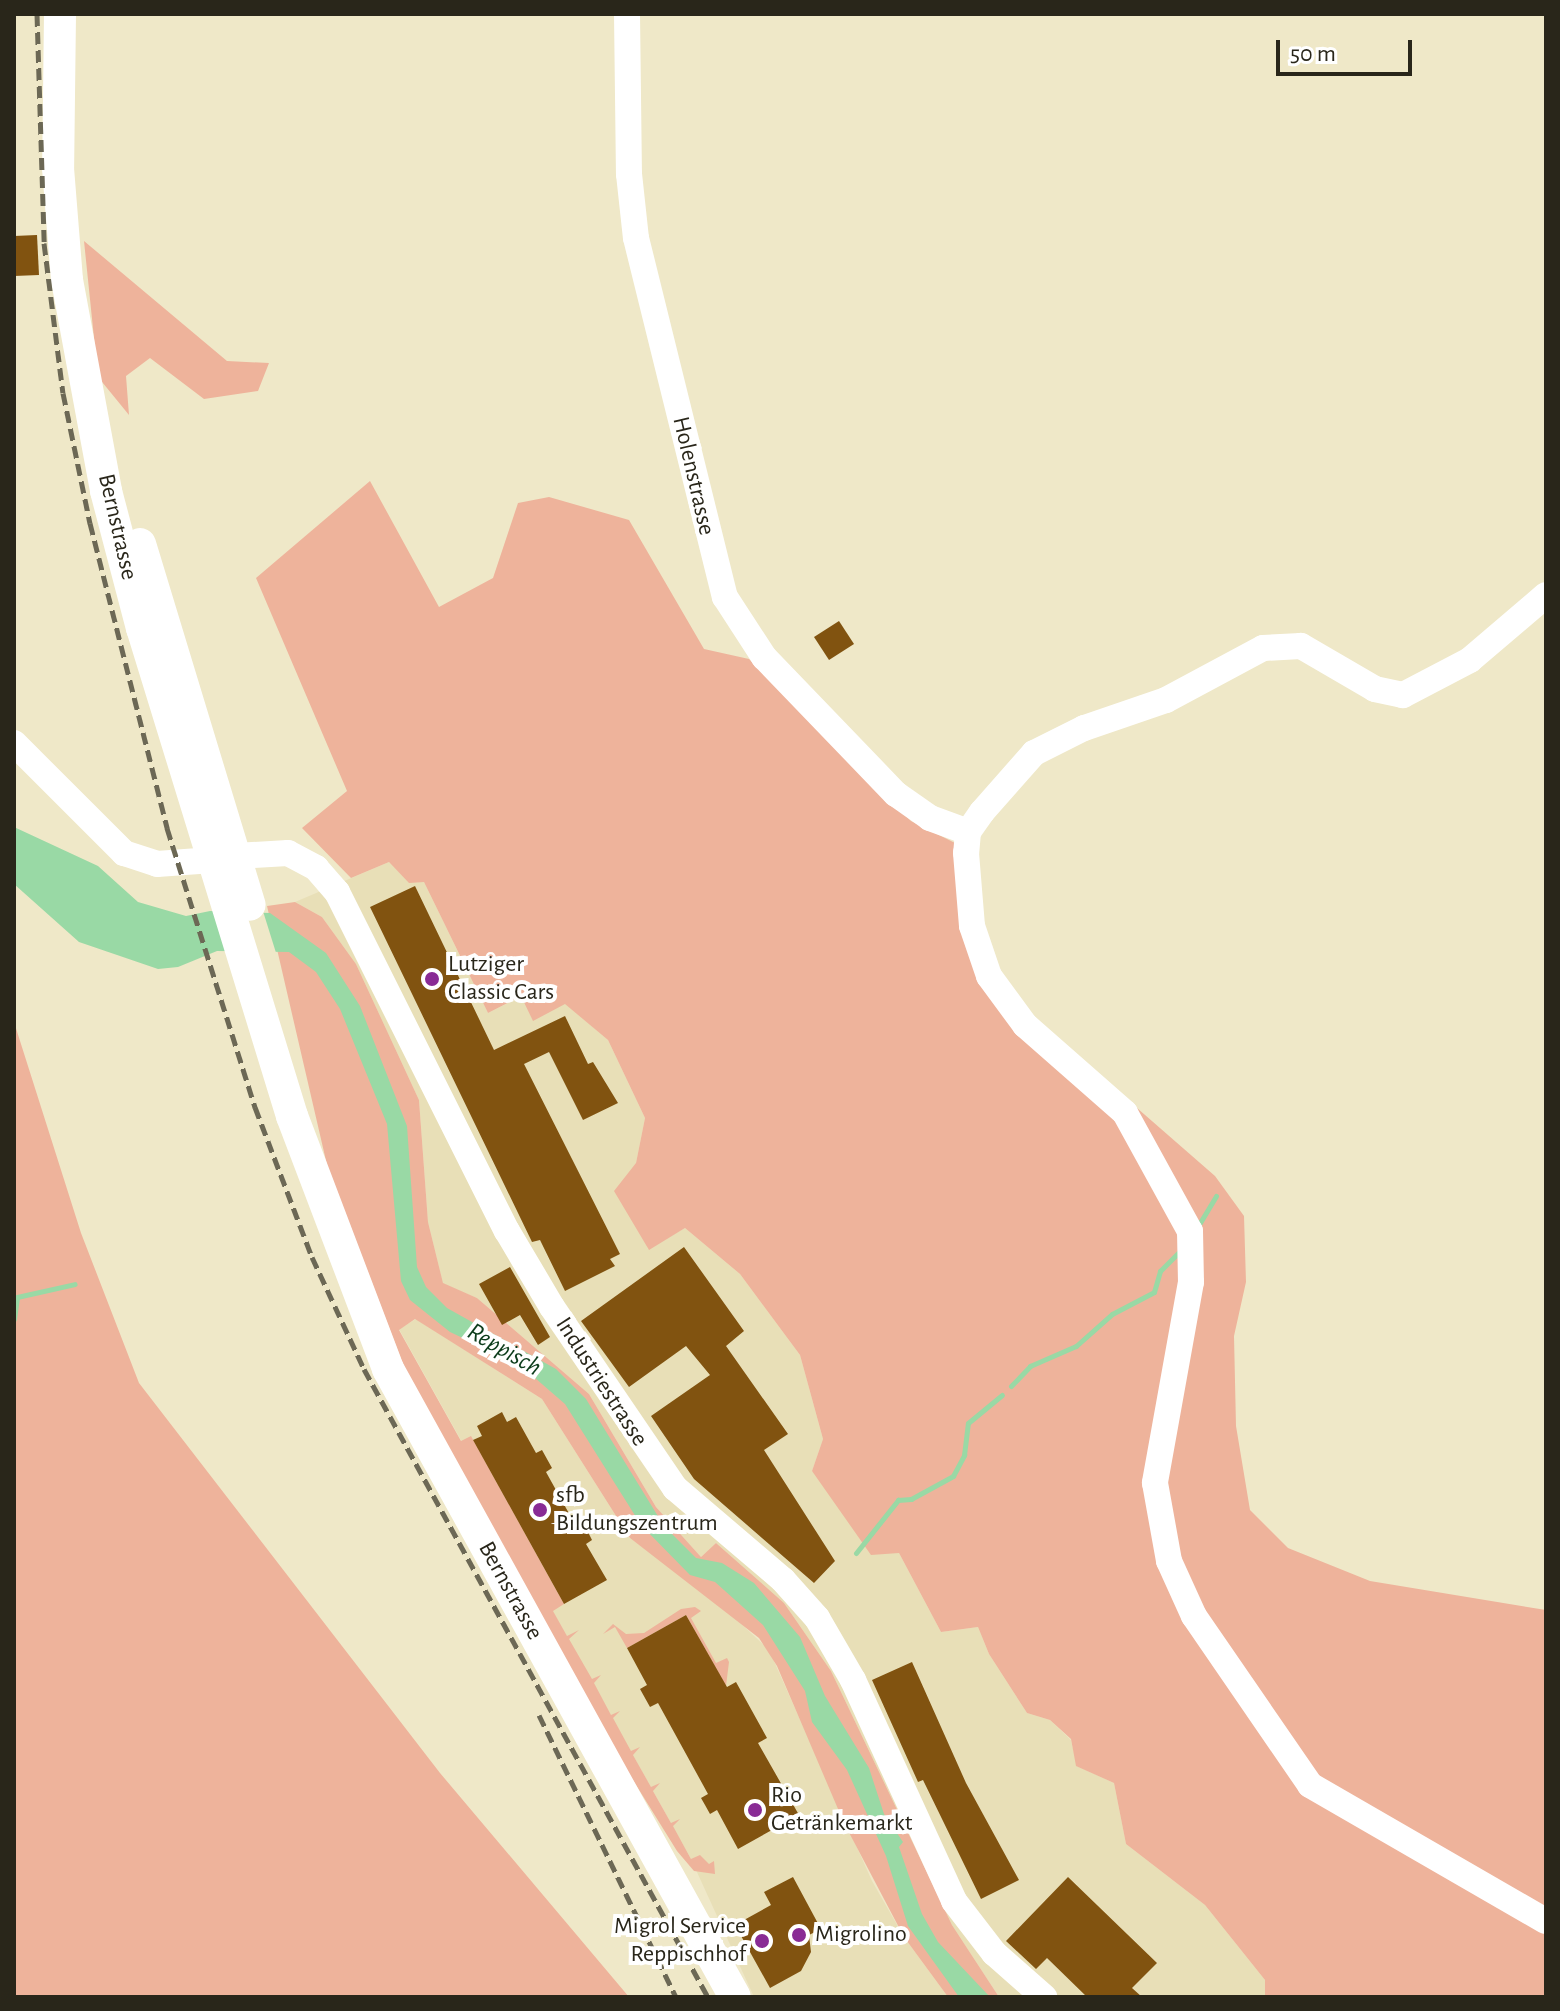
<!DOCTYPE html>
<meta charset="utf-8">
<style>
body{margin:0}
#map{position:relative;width:1560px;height:2011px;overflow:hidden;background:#efe8c8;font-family:"Alegreya Sans",sans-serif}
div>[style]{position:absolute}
.built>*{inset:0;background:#e8dfb7}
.green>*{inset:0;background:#eeb39b}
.water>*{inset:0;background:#99d9a5}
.pier>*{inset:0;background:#efe8c8}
.stream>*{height:5px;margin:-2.5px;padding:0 2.5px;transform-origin:2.5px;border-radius:2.5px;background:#99d9a5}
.building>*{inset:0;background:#815310}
.minor>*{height:26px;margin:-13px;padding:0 13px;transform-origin:13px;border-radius:13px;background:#fff}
.major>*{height:32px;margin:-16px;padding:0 16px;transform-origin:16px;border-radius:16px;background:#fff}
.rail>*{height:5px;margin-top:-2.5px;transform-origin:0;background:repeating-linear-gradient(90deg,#6c6855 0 12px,transparent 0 18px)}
.dots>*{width:22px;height:22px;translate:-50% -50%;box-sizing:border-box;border:4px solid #fff;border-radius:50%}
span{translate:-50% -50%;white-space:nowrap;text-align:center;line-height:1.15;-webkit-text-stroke:8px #fff;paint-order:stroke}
.street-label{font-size:24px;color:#29261a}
.poi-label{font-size:24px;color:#29261a}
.left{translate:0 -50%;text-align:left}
.right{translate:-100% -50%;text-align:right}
.water-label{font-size:26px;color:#0c3c1b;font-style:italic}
.frame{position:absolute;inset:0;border:16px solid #29261a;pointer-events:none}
.scale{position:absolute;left:1276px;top:40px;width:136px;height:36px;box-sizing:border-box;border:4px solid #29261a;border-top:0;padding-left:10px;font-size:24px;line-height:28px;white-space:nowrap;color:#29261a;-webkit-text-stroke:6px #fff;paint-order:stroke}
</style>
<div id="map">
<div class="built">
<div style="clip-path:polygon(389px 862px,409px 882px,424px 882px,488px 1013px,522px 996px,533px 1020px,565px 1003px,608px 1040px,645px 1118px,636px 1163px,648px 1249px,685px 1228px,740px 1274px,800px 1355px,823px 1439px,812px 1471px,899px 1553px,941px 1632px,978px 1627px,989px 1654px,1027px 1713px,1050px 1720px,1071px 1740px,1077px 1766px,1114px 1783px,1126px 1844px,1205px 1905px,1265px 1980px,1265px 1997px,999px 1997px,952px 1925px,831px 1671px,784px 1603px,716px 1543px,701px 1557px,656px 1507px,589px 1394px,477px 1298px,443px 1284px,428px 1222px,419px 1100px,356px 964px,322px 917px,295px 902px)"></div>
<div style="clip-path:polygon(416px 1319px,542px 1399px,630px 1538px,720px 1604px,769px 1650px,872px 1881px,904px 1937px,948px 1997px,754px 1997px,691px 1859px,552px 1610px,563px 1604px,471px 1437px,462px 1442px,399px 1329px)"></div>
</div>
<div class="green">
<div style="clip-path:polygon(84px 241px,227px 361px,269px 363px,258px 391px,204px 399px,150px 358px,126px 376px,129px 415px,98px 377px)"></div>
<div style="clip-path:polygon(370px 481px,439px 607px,493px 578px,518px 503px,549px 497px,629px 520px,704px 649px,749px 659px,911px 821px,957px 844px,1004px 992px,1215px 1176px,1244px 1216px,1246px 1282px,1234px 1336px,1236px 1426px,1250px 1510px,1288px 1548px,1370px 1581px,1546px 1610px,1546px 1997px,1265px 1997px,1265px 1980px,1205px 1905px,1126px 1844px,1114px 1783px,1076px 1766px,1071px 1739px,1050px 1720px,1027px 1713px,989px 1654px,978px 1627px,941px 1632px,899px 1553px,871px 1555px,812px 1471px,823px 1439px,800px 1355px,740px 1274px,685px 1228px,649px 1250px,614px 1191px,636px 1163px,645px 1118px,608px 1040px,565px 1004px,533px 1021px,521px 996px,488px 1013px,424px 882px,409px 883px,389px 862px,351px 878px,302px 828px,347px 791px,256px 578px)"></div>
<div style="clip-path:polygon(295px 902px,322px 917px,356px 964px,419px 1100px,428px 1222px,443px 1283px,477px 1298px,589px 1394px,656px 1507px,701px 1557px,716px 1543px,784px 1603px,831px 1671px,952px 1925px,999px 1997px,948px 1997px,904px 1937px,844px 1823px,777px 1666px,759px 1638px,630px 1538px,542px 1399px,415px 1319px,399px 1330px,461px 1441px,471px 1436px,564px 1604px,553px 1611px,567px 1636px,579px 1630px,569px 1639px,592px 1679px,601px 1675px,594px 1683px,611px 1715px,620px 1711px,613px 1718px,631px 1751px,640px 1747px,633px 1755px,651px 1787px,660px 1783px,653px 1791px,671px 1823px,680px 1819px,673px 1826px,691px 1859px,700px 1855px,709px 1864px,714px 1861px,715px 1874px,694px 1871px,677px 1851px,582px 1698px,414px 1393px,327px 1165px,267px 906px)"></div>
<div style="clip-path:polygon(14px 1022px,81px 1233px,139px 1383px,440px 1773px,629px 1997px,14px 1997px)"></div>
<div style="clip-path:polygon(695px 1607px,701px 1611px,691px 1618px,716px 1663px,727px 1658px,729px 1662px,726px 1686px,686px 1615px,627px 1648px,615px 1627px,603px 1634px,613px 1624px,626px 1634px,644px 1633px,681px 1609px)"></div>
</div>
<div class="water">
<div style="clip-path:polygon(14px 827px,98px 866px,138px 902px,186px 916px,210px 911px,270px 913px,326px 953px,360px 1006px,407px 1126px,417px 1267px,426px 1287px,447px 1308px,556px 1369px,586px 1399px,664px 1526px,696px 1558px,722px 1563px,754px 1583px,800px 1637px,825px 1696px,869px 1768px,884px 1814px,903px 1842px,899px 1847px,922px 1914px,938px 1942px,990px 1997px,959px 1997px,908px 1926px,886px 1856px,847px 1770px,812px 1722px,805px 1691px,763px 1625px,715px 1582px,690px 1575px,641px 1525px,565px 1404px,520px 1365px,450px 1332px,410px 1300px,401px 1281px,387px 1124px,340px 1009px,316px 972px,289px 952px,217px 951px,178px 967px,158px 969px,79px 942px,14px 884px)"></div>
</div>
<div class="pier">
<div style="clip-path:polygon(216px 907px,262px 908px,277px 956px,237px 955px)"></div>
</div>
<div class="stream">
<div style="left:1198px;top:1226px;width:35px;rotate:-59deg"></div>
<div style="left:14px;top:1319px;width:22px;rotate:-82deg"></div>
<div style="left:17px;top:1297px;width:59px;rotate:-12.6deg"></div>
<div style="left:1011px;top:1386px;width:28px;rotate:-46deg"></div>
<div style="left:1030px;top:1366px;width:50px;rotate:-23.5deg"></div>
<div style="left:1076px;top:1346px;width:48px;rotate:-41.6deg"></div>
<div style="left:1112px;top:1314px;width:47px;rotate:-27.6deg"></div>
<div style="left:1154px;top:1292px;width:22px;rotate:-74deg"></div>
<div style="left:1160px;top:1271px;width:31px;rotate:-45deg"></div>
<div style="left:856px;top:1553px;width:68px;rotate:-51.6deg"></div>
<div style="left:898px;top:1500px;width:13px;rotate:-4deg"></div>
<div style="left:911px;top:1499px;width:48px;rotate:-28.7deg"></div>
<div style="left:953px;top:1476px;width:24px;rotate:-62deg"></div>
<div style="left:964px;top:1455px;width:32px;rotate:-83deg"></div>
<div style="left:968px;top:1423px;width:44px;rotate:-39.5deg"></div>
</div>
<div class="building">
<div style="clip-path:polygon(37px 235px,39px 275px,14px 276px,14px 236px)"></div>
<div style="clip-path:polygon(839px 621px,854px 644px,829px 660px,814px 637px)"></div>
<div style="clip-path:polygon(415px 886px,494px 1050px,565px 1016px,588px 1064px,593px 1062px,618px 1103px,583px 1120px,549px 1052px,524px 1064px,620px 1254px,610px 1259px,615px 1266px,565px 1291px,540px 1240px,532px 1242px,370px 907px)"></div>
<div style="clip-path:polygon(684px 1247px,744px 1331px,726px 1346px,788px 1434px,764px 1450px,835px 1561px,814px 1583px,694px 1479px,651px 1416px,710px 1375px,686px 1346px,629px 1387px,581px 1321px)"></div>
<div style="clip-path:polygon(510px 1267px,550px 1337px,538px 1345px,520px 1315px,502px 1325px,479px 1284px)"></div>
<div style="clip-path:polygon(502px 1412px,507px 1422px,516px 1417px,536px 1453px,542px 1450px,552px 1468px,546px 1472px,576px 1526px,583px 1522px,592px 1540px,586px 1544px,607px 1580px,564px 1604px,473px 1440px,482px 1436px,477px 1426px)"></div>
<div style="clip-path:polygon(686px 1615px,727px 1687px,736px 1682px,767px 1738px,758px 1743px,799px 1815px,738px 1849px,717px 1810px,710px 1814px,705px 1805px,701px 1798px,708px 1794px,658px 1703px,650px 1707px,640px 1689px,647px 1685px,627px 1648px)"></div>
<div style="clip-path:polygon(912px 1662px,966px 1783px,1019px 1880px,981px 1899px,923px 1780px,918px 1782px,872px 1680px)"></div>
<div style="clip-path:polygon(793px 1877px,821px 1929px,809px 1935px,811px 1952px,801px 1971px,770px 1988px,735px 1925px,771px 1905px,764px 1892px)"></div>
<div style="clip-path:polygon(1068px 1877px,1157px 1963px,1132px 1988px,1142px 1997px,1087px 1997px,1047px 1958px,1036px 1969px,1006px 1941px)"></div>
</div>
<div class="minor">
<div style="left:627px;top:14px;width:160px;rotate:89.3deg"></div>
<div style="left:629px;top:174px;width:64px;rotate:83.8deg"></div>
<div style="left:636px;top:238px;width:370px;rotate:76.1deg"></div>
<div style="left:725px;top:597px;width:72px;rotate:57deg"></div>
<div style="left:764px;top:657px;width:190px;rotate:46.1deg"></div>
<div style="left:896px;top:794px;width:42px;rotate:35.2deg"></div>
<div style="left:930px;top:818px;width:40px;rotate:20.2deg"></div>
<div style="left:1546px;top:595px;width:100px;rotate:139.5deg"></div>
<div style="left:1470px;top:660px;width:76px;rotate:152.4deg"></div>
<div style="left:1403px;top:695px;width:29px;rotate:-168deg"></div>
<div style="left:1375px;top:689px;width:86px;rotate:-149.8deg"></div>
<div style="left:1301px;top:646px;width:38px;rotate:177deg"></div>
<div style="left:1263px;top:648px;width:110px;rotate:151.8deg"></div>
<div style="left:1166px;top:700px;width:87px;rotate:161.1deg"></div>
<div style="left:1084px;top:728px;width:56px;rotate:153.4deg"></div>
<div style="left:1034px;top:753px;width:79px;rotate:131.4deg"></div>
<div style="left:982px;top:812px;width:24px;rotate:125deg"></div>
<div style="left:968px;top:832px;width:21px;rotate:95deg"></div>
<div style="left:966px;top:853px;width:73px;rotate:85.3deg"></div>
<div style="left:972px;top:926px;width:53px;rotate:71.2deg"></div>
<div style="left:989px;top:976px;width:61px;rotate:53.7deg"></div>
<div style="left:1025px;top:1025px;width:133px;rotate:41.3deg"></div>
<div style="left:1125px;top:1113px;width:135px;rotate:61.2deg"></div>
<div style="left:1190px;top:1231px;width:51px;rotate:88.9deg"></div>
<div style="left:1191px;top:1282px;width:204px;rotate:100.2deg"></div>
<div style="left:1155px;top:1483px;width:79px;rotate:79.8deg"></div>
<div style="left:1169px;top:1561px;width:60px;rotate:65.6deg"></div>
<div style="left:1194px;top:1616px;width:205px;rotate:55.5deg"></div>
<div style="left:1310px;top:1785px;width:272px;rotate:30deg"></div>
<div style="left:14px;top:743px;width:156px;rotate:45deg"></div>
<div style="left:124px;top:853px;width:35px;rotate:18deg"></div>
<div style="left:157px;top:864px;width:56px;rotate:-4.1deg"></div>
<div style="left:236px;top:856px;width:52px;rotate:-3.3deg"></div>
<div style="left:288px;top:853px;width:32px;rotate:28deg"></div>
<div style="left:316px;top:868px;width:32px;rotate:49deg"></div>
<div style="left:337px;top:892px;width:379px;rotate:63.4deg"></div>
<div style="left:507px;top:1231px;width:88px;rotate:59.4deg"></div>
<div style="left:552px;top:1307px;width:219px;rotate:55.8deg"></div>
<div style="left:675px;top:1488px;width:142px;rotate:40.4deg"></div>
<div style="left:783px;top:1580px;width:51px;rotate:48.2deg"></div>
<div style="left:817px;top:1618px;width:72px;rotate:59.9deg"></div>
<div style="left:853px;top:1680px;width:243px;rotate:65.4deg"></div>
<div style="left:954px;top:1901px;width:66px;rotate:52.4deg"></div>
<div style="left:994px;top:1953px;width:67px;rotate:41.3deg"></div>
</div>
<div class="major">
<div style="left:60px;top:14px;width:154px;rotate:90.7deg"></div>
<div style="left:58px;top:168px;width:112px;rotate:85.4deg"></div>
<div style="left:67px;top:280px;width:215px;rotate:79.5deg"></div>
<div style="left:106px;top:491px;width:142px;rotate:75.3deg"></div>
<div style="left:142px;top:628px;width:511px;rotate:72.91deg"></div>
<div style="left:292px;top:1116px;width:271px;rotate:69.2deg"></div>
<div style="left:388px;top:1369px;width:717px;rotate:61.08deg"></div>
<div style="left:140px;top:544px;width:377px;rotate:73.1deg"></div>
</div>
<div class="rail">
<div style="left:37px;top:14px;width:229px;rotate:88.2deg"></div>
<div style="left:44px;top:243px;width:151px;rotate:82.8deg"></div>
<div style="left:63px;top:393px;width:133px;rotate:78.3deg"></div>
<div style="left:90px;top:523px;width:315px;rotate:75.8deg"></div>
<div style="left:167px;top:828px;width:293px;rotate:72.5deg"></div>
<div style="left:255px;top:1107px;width:160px;rotate:69.2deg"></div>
<div style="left:312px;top:1257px;width:123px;rotate:65.1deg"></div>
<div style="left:364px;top:1369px;width:716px;rotate:61.29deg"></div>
<div style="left:539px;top:1715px;width:314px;rotate:64.1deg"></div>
</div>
<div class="dots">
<div style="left:432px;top:979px;background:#892b95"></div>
<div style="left:540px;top:1510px;background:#892b95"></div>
<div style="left:755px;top:1810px;background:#892b95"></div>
<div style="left:799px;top:1935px;background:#892b95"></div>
<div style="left:762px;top:1941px;background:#892b95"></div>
</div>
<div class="street-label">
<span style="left:693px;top:476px;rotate:77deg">Holenstrasse</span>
<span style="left:117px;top:527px;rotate:77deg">Bernstrasse</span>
<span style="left:601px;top:1382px;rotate:57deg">Industriestrasse</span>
<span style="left:510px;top:1591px;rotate:61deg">Bernstrasse</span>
</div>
<div class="poi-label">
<span class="left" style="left:448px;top:979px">Lutziger<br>Classic Cars</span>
<span class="left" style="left:556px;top:1510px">sfb<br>Bildungszentrum</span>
<span class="left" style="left:771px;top:1810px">Rio<br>Getränkemarkt</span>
<span class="right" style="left:746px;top:1941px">Migrol Service<br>Reppischhof</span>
<span class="left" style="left:815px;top:1935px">Migrolino</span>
</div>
<div class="water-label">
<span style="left:504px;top:1350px;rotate:30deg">Reppisch</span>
</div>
<div class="frame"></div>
<div class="scale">50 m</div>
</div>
